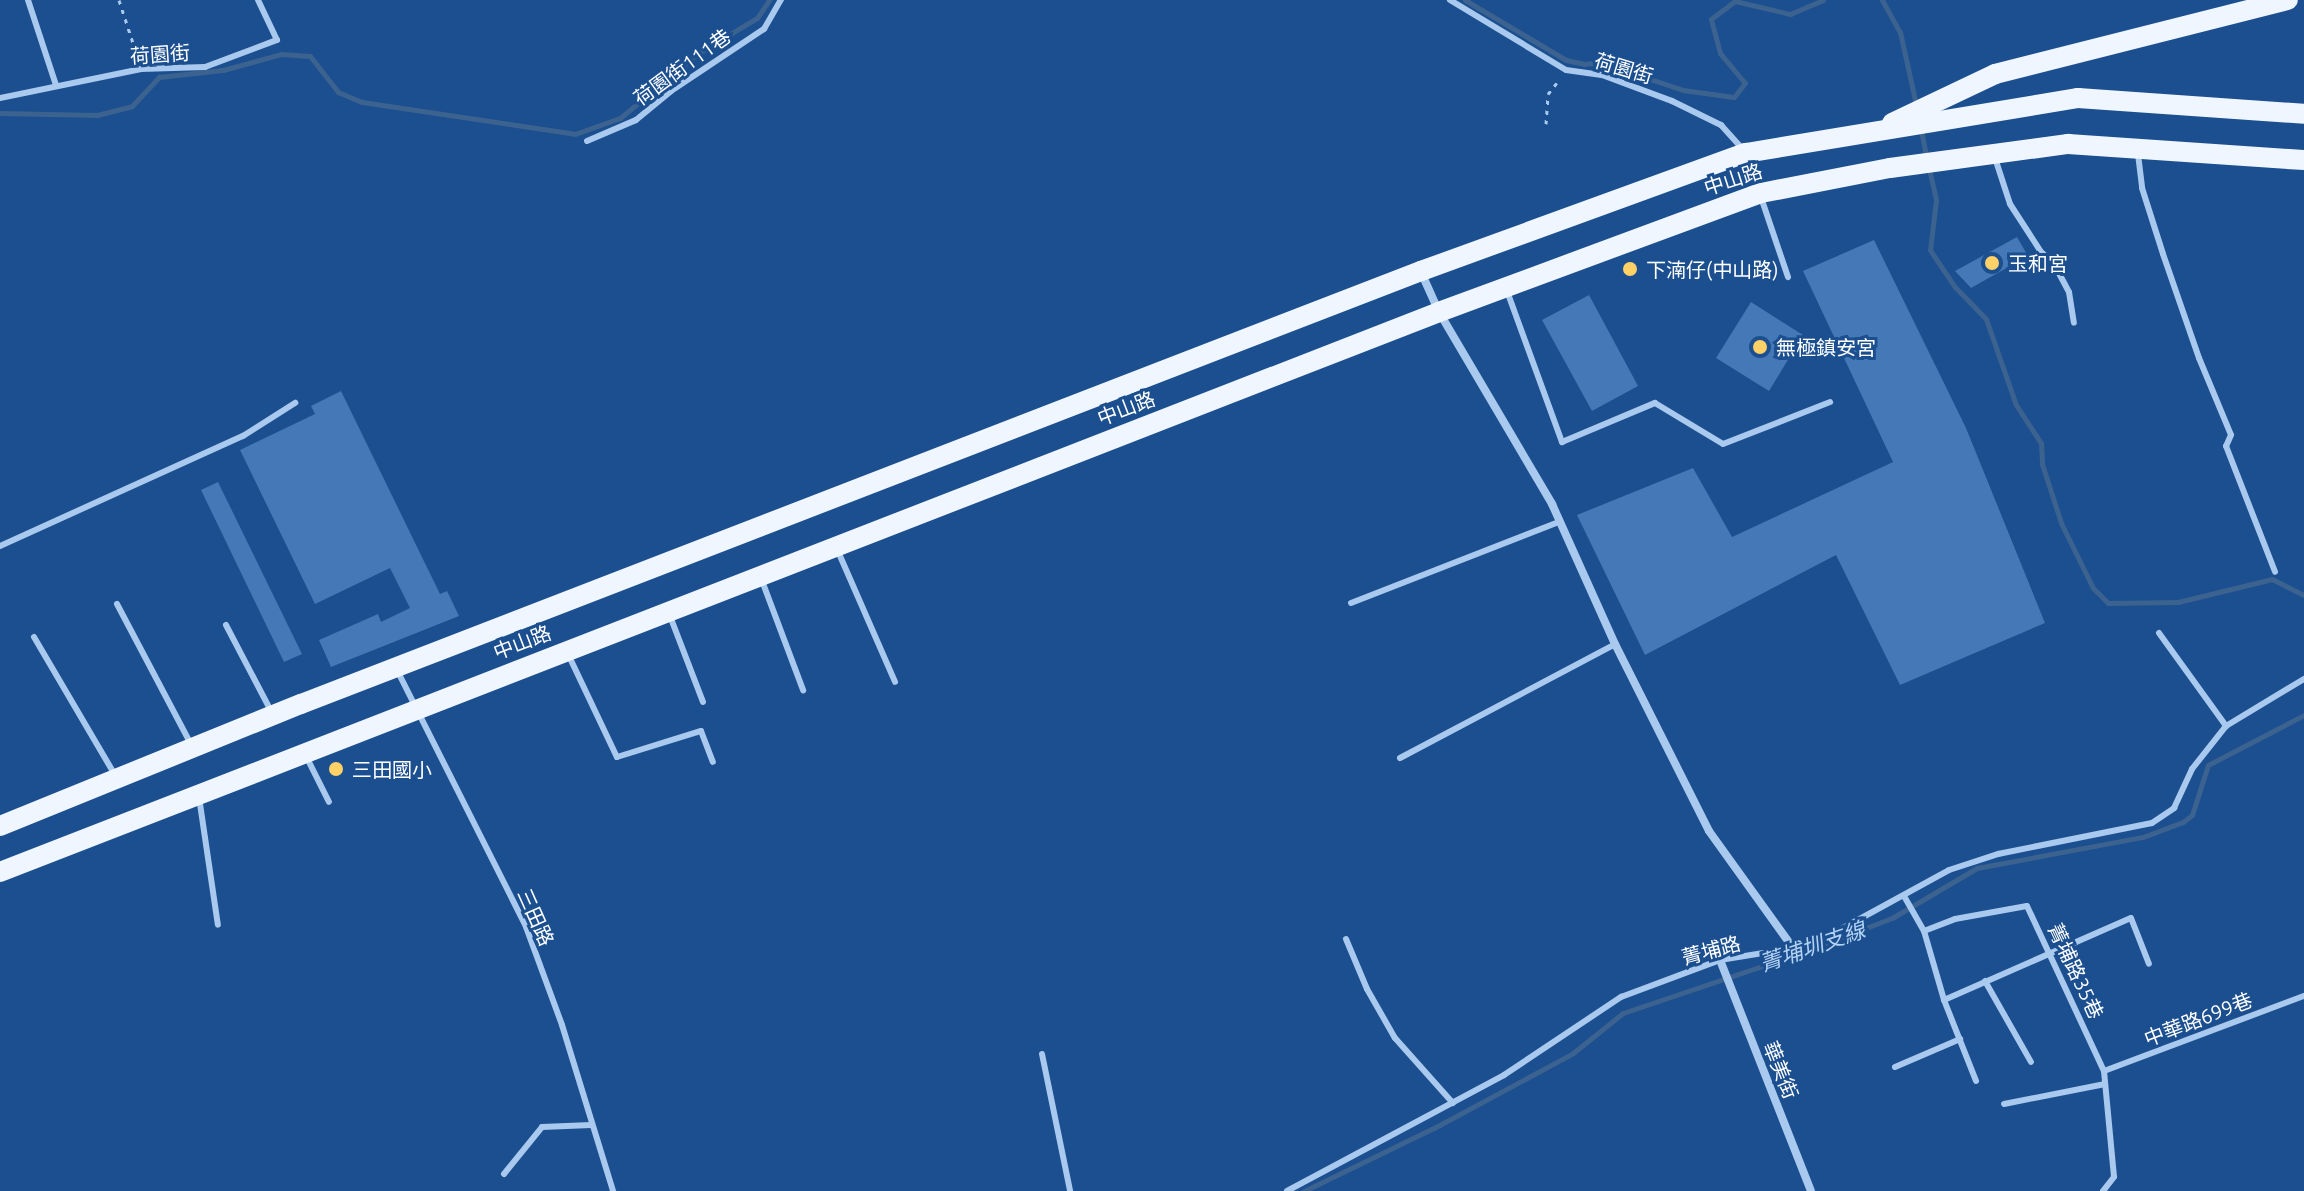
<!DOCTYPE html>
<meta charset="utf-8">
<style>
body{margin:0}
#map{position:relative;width:2304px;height:1191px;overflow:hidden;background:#1b4f8f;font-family:Ubuntu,"Noto Sans TC",sans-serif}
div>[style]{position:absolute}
.stream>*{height:5px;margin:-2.5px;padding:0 2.5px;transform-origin:2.5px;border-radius:2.5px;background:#3c6290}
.building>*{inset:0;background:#4478b7}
.path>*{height:3px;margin-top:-1.5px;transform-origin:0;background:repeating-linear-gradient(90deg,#a9c9ee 0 4px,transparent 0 10px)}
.lane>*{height:6px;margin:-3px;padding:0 3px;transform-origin:3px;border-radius:3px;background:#a9c9ee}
.street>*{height:8px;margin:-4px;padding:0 4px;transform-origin:4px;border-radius:4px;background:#a9c9ee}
.primary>*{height:20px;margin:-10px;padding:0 10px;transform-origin:10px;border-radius:10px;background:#f0f6ff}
.dots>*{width:22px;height:22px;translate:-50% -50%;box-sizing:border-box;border:4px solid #1b4f8f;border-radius:50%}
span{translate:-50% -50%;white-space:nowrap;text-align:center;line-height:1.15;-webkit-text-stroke:6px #1b4f8f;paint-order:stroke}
.street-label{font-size:20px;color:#fff}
.poi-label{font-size:20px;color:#fff}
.left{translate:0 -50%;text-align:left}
.water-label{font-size:22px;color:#b5d3f5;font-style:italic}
</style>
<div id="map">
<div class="stream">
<div style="left:1465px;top:0;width:117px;rotate:30.7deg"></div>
<div style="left:1566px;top:60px;width:19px;rotate:12deg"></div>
<div style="left:1585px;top:64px;width:14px;rotate:-8deg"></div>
<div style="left:1599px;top:62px;width:89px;rotate:18.4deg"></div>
<div style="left:1683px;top:90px;width:51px;rotate:7.8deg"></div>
<div style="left:1734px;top:97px;width:18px;rotate:-52deg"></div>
<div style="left:1745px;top:83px;width:39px;rotate:-130deg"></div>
<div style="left:1720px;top:53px;width:35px;rotate:-105deg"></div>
<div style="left:1711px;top:19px;width:30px;rotate:-37deg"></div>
<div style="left:1735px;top:1px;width:57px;rotate:13.3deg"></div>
<div style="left:1790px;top:14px;width:36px;rotate:-23deg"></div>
<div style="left:1882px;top:0;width:37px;rotate:61deg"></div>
<div style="left:1900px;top:32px;width:75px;rotate:77.6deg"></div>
<div style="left:0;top:113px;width:97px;rotate:1.2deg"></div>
<div style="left:97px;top:115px;width:36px;rotate:-14deg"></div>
<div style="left:132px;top:106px;width:40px;rotate:-47deg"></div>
<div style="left:159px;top:77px;width:64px;rotate:-6.2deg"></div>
<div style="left:223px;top:70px;width:60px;rotate:-15.4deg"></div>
<div style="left:281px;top:54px;width:29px;rotate:4deg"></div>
<div style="left:310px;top:56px;width:46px;rotate:52.1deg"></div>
<div style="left:338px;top:92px;width:26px;rotate:23deg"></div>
<div style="left:362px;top:102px;width:215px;rotate:8.5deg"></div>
<div style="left:575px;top:134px;width:48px;rotate:-19.6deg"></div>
<div style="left:620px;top:118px;width:100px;rotate:-39.7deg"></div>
<div style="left:697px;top:54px;width:70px;rotate:-31deg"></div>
<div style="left:757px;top:18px;width:22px;rotate:-56deg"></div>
<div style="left:1921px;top:130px;width:31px;rotate:79deg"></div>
<div style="left:1929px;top:169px;width:32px;rotate:77deg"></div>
<div style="left:1936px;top:200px;width:50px;rotate:96.8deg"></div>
<div style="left:1930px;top:250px;width:45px;rotate:56deg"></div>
<div style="left:1955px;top:287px;width:45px;rotate:45.9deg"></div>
<div style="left:1986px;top:319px;width:91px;rotate:70.8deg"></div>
<div style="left:2016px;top:405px;width:45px;rotate:56.7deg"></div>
<div style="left:2041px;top:443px;width:21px;rotate:87deg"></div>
<div style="left:2042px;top:464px;width:62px;rotate:72.1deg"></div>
<div style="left:2061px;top:523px;width:72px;rotate:63.8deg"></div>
<div style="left:2093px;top:588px;width:21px;rotate:45deg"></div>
<div style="left:2108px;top:603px;width:70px;rotate:-0.8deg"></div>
<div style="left:2178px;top:602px;width:97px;rotate:-13.7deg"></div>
<div style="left:2272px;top:579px;width:36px;rotate:27deg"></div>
<div style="left:1304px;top:1191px;width:144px;rotate:-25.9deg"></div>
<div style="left:1434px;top:1128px;width:158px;rotate:-28.3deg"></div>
<div style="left:1573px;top:1053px;width:64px;rotate:-38.7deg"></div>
<div style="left:1623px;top:1013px;width:193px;rotate:-18.7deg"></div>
<div style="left:1806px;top:951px;width:92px;rotate:-21deg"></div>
<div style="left:1892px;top:918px;width:99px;rotate:-30.5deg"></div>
<div style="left:1977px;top:868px;width:169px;rotate:-10.6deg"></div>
<div style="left:2143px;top:837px;width:43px;rotate:-20.6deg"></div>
<div style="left:2183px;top:822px;width:11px;rotate:-38deg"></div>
<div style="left:2192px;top:815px;width:52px;rotate:-72.3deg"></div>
<div style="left:2208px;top:765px;width:108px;rotate:-27.5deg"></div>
</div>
<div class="building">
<div style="clip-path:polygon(2017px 237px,2028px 256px,1971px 288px,1955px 271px)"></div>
<div style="clip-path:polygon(1874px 240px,1966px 428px,2045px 623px,1900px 685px,1836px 555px,1645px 655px,1577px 515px,1693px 468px,1732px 537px,1893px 462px,1803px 271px)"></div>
<div style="clip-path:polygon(1589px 295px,1638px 386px,1592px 411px,1542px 320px)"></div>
<div style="clip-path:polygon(1751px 302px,1803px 335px,1769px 391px,1716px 358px)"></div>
<div style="clip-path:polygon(341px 391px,440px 594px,447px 591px,459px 616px,331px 667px,319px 640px,378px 614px,381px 622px,410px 608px,390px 568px,315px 604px,240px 450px,315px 414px,311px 406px)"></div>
<div style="clip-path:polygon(218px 482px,302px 654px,284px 662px,201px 490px)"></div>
</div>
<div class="path">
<div style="left:119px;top:0;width:61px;rotate:71.9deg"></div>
<div style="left:1546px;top:124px;width:30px;rotate:-86deg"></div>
<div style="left:1548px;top:94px;width:18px;rotate:-52deg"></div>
</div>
<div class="lane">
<div style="left:28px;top:0;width:89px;rotate:71.8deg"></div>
<div style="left:1450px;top:0;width:135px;rotate:31.1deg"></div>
<div style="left:1566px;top:70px;width:36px;rotate:8deg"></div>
<div style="left:1602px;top:75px;width:75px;rotate:20.4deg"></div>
<div style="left:1672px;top:101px;width:55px;rotate:26.1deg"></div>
<div style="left:1721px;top:125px;width:38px;rotate:48deg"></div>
<div style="left:1746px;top:153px;width:131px;rotate:71.3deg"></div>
<div style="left:0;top:98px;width:144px;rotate:-11.6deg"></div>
<div style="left:141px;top:69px;width:64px;rotate:-1.8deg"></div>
<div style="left:205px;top:67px;width:77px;rotate:-20.6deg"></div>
<div style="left:277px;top:40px;width:44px;rotate:-115.4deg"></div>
<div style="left:587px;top:141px;width:53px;rotate:-23.2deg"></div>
<div style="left:636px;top:120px;width:45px;rotate:-39.6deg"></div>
<div style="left:671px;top:91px;width:112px;rotate:-33.7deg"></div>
<div style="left:764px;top:29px;width:34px;rotate:-60deg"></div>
<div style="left:2138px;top:154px;width:34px;rotate:83deg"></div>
<div style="left:2142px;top:188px;width:69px;rotate:72.3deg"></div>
<div style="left:2163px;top:254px;width:110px;rotate:70.9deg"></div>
<div style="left:2199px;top:358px;width:83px;rotate:67.4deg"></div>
<div style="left:2231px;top:435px;width:12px;rotate:114deg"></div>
<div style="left:2226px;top:446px;width:135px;rotate:68.7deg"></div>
<div style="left:1995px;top:158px;width:48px;rotate:71.9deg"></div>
<div style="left:2010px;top:204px;width:57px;rotate:57.1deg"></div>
<div style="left:2041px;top:252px;width:16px;rotate:40deg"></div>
<div style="left:2053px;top:262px;width:34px;rotate:62deg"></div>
<div style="left:2069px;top:292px;width:31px;rotate:81deg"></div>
<div style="left:1507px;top:291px;width:161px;rotate:70deg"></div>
<div style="left:1562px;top:442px;width:101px;rotate:-22.8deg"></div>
<div style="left:1655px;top:403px;width:79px;rotate:31.1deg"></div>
<div style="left:1723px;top:444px;width:115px;rotate:-21.4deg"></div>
<div style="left:0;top:546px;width:267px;rotate:-24.4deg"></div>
<div style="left:243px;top:436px;width:62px;rotate:-32.4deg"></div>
<div style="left:837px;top:549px;width:145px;rotate:66.4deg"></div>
<div style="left:761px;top:578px;width:120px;rotate:69.4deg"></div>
<div style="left:1351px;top:603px;width:223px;rotate:-21.3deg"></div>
<div style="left:117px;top:604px;width:161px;rotate:62.2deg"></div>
<div style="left:670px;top:616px;width:92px;rotate:69deg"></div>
<div style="left:226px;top:625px;width:97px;rotate:62.4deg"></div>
<div style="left:2159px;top:633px;width:115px;rotate:54.2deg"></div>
<div style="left:34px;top:637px;width:160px;rotate:59.6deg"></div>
<div style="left:568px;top:654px;width:114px;rotate:64.6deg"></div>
<div style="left:617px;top:757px;width:88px;rotate:-17.2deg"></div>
<div style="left:701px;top:731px;width:33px;rotate:69deg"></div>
<div style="left:397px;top:670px;width:288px;rotate:63.3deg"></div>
<div style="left:526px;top:927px;width:104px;rotate:69.8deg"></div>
<div style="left:562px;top:1025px;width:174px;rotate:72.9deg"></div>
<div style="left:307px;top:758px;width:49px;rotate:63.4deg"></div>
<div style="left:1400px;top:758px;width:243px;rotate:-27.9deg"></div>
<div style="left:199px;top:797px;width:129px;rotate:81.6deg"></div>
<div style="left:1904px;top:896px;width:40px;rotate:60.3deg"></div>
<div style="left:1924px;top:931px;width:33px;rotate:-21deg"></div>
<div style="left:1955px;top:919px;width:73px;rotate:-10.2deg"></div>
<div style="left:2027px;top:906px;width:182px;rotate:65deg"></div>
<div style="left:2104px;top:1071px;width:106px;rotate:84.6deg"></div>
<div style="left:2114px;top:1177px;width:18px;rotate:128deg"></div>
<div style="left:1924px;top:931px;width:72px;rotate:73.8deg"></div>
<div style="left:1944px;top:1000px;width:87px;rotate:68.4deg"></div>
<div style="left:1346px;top:939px;width:54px;rotate:67.2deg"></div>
<div style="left:1367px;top:989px;width:56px;rotate:60.3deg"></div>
<div style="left:1395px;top:1038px;width:87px;rotate:48.3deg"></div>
<div style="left:1985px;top:981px;width:93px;rotate:60.4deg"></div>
<div style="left:1944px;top:1000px;width:204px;rotate:-23.7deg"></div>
<div style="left:2131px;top:918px;width:49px;rotate:68.6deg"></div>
<div style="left:1042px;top:1054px;width:140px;rotate:78.4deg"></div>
<div style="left:1895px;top:1067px;width:71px;rotate:-23.3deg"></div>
<div style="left:2104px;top:1071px;width:214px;rotate:-20.6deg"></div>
<div style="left:2004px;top:1104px;width:103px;rotate:-11.2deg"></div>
<div style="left:504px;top:1174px;width:60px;rotate:-51deg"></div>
<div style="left:542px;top:1127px;width:49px;rotate:-2.3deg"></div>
<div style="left:1287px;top:1191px;width:246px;rotate:-28.1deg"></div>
<div style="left:1504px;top:1075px;width:141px;rotate:-33.7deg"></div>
<div style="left:1621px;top:997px;width:106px;rotate:-20.5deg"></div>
<div style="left:1720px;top:960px;width:74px;rotate:-9.3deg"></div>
<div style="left:1793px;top:948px;width:44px;rotate:-20.1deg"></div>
<div style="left:1834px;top:933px;width:131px;rotate:-28.7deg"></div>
<div style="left:1949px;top:870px;width:52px;rotate:-18.1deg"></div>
<div style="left:1998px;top:854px;width:157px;rotate:-11.4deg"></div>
<div style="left:2152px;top:823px;width:27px;rotate:-34deg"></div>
<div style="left:2174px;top:808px;width:43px;rotate:-65.2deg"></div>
<div style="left:2192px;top:769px;width:55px;rotate:-51.7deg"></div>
<div style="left:2226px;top:726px;width:91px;rotate:-31.1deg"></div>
</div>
<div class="street">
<div style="left:1421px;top:272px;width:44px;rotate:65.8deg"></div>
<div style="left:1439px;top:312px;width:223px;rotate:59.5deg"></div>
<div style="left:1552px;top:504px;width:154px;rotate:65.8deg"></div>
<div style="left:1615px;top:644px;width:209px;rotate:63.3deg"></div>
<div style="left:1709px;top:831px;width:144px;rotate:54.3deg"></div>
<div style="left:1720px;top:960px;width:248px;rotate:68.5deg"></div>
</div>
<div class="primary">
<div style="left:1892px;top:123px;width:114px;rotate:-25.4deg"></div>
<div style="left:1995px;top:74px;width:302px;rotate:-14.2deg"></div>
<div style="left:0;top:826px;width:325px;rotate:-22.1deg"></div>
<div style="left:301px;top:704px;width:1201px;rotate:-21.14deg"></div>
<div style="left:1421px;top:271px;width:346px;rotate:-20deg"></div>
<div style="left:1746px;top:153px;width:337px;rotate:-9.4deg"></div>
<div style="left:2078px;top:98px;width:227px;rotate:4deg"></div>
<div style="left:0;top:872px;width:1544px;rotate:-21.26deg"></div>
<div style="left:1439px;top:312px;width:343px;rotate:-20.3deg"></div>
<div style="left:1761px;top:193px;width:131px;rotate:-11deg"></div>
<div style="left:1890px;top:168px;width:180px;rotate:-7.7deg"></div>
<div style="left:2068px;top:144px;width:237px;rotate:3.9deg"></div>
</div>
<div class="dots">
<div style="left:1992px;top:263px;background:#ffd166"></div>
<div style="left:1630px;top:269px;background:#ffd166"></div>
<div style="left:1760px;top:347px;background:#ffd166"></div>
<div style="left:336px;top:769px;background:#ffd166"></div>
</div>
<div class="street-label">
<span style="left:160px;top:54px;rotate:-4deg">荷園街</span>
<span style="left:682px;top:67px;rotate:-36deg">荷園街111巷</span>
<span style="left:1624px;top:68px;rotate:17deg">荷園街</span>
<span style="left:1733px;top:179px;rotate:-18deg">中山路</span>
<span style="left:1126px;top:408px;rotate:-21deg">中山路</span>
<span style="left:522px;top:642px;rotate:-21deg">中山路</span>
<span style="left:536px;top:917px;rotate:66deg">三田路</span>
<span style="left:1711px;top:950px;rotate:-15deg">菁埔路</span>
<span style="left:2076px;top:971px;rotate:65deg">菁埔路35巷</span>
<span style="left:2198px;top:1019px;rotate:-21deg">中華路699巷</span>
<span style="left:1781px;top:1070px;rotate:68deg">華美街</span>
</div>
<div class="poi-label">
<span class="left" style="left:2008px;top:263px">玉和宮</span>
<span class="left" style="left:1646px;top:269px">下湳仔(中山路)</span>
<span class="left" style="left:1776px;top:347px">無極鎮安宮</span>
<span class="left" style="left:352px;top:769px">三田國小</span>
</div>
<div class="water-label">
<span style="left:1812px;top:946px;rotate:-19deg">菁埔圳支線</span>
</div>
</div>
